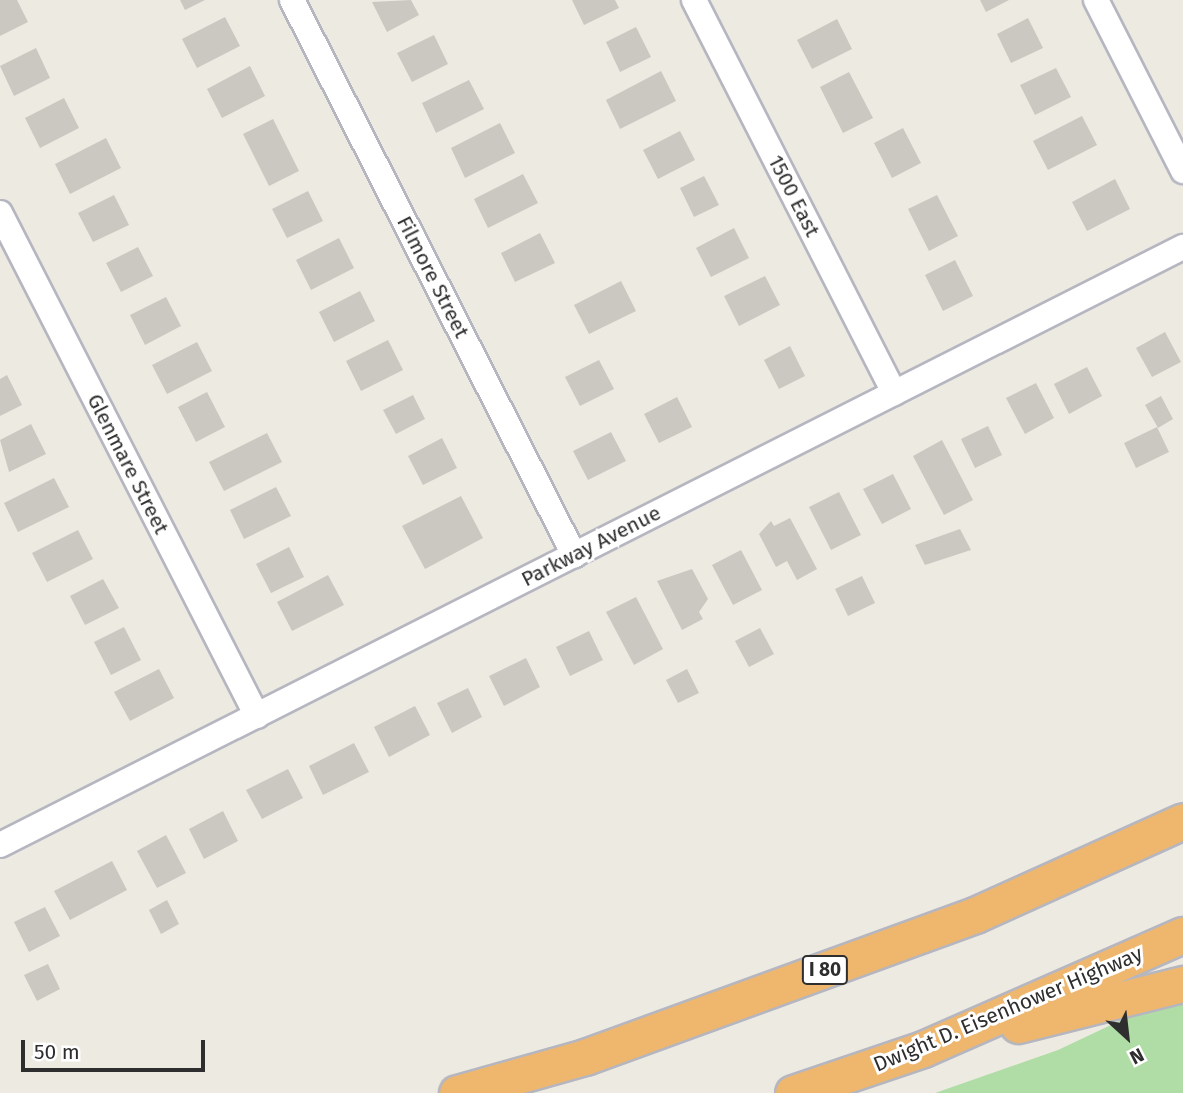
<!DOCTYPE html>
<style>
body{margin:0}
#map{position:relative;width:1183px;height:1093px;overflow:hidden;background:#edeae2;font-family:"Fira Sans",sans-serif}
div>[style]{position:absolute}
.green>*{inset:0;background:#b0dda5}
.building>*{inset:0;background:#cac8c0}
.roads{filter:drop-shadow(2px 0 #b5b6c0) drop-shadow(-2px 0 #b5b6c0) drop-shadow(0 2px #b5b6c0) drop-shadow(0 -2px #b5b6c0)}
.minor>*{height:24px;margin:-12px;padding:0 12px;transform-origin:12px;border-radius:12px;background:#fff}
.highway>*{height:35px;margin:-17.5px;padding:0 17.5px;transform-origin:17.5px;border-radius:17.5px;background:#eeb76d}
span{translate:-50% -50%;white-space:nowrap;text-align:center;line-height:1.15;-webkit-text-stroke:6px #fff;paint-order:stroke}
.shield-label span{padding:2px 5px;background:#fff;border:2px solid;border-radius:5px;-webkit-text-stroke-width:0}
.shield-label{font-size:19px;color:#2e2e2e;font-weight:700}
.street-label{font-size:21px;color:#2e2e2e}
.north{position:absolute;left:1092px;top:1002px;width:70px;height:70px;-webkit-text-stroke:5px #fff;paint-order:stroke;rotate:153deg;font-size:19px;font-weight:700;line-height:28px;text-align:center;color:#2e2e2e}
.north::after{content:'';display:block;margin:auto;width:24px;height:32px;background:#2e2e2e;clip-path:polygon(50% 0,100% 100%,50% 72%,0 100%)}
.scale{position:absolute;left:21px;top:1040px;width:184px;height:32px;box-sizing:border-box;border:4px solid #2e2e2e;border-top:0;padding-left:9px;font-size:21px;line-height:24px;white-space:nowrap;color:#2e2e2e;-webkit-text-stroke:5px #fff;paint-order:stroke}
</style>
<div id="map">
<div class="green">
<div style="clip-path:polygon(1183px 991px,1183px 1093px,935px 1093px,1058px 1050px)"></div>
</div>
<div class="building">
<div style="clip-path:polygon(0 0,17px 0,28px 22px,0 36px)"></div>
<div style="clip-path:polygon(180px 0,205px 0,185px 10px)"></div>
<div style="clip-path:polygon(411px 0,419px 15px,387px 32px,372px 2px)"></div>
<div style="clip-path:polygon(572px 0,615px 0,619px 8px,584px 25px)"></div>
<div style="clip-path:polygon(980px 0,1009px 0,986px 12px)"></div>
<div style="clip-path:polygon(225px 17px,240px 46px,197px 68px,182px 39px)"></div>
<div style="clip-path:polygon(1028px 18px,1043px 48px,1011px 63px,997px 34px)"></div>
<div style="clip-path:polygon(837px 19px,852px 49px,812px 69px,797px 40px)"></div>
<div style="clip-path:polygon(636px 27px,651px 57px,620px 72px,606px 42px)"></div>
<div style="clip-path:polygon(434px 35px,448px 64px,412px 82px,397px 53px)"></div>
<div style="clip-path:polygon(36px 48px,50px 78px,14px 96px,0 66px)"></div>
<div style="clip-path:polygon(250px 66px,265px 96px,222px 118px,207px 89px)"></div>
<div style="clip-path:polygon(1056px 68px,1071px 97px,1035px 115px,1020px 85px)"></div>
<div style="clip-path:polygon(661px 71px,676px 101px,620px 129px,606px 100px)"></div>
<div style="clip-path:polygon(849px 72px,873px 118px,843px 133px,820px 87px)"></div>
<div style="clip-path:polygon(469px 80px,484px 109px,436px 133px,422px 103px)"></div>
<div style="clip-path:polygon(64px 98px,79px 128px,40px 148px,25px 118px)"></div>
<div style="clip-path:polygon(1082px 116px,1097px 145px,1048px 170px,1033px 141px)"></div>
<div style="clip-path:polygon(273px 119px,299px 171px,269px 186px,243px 134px)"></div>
<div style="clip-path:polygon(500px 123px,515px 153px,465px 178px,451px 148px)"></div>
<div style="clip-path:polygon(903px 128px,921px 163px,892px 178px,874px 143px)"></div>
<div style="clip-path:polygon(680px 131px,695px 160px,658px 179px,643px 150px)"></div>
<div style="clip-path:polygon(106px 138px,121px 168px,70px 194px,55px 164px)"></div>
<div style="clip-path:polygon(523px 174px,538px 203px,488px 228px,474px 199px)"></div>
<div style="clip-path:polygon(704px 176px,719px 205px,694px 217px,680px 188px)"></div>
<div style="clip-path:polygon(1115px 179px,1130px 209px,1087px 231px,1072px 202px)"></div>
<div style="clip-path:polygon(308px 191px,323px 221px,287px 238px,272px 209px)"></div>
<div style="clip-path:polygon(114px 195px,129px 225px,93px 242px,78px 213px)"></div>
<div style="clip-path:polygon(937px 195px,958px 236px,929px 251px,908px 209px)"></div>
<div style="clip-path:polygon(734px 228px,749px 258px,711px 277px,696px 248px)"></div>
<div style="clip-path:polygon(540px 233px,555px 263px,515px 282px,501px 253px)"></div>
<div style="clip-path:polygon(339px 238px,354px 268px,311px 290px,296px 260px)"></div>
<div style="clip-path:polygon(138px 247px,153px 276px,121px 292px,106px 263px)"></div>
<div style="clip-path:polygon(955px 260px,973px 296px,943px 311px,925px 275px)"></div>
<div style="clip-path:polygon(765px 276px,780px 305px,739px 326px,724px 296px)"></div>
<div style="clip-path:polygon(621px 281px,636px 311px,589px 334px,574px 305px)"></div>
<div style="clip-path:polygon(360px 291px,375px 321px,334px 342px,319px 312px)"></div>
<div style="clip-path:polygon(166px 297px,181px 326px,145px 345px,130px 315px)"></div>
<div style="clip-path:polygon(1165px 332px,1181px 362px,1152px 377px,1136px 348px)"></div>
<div style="clip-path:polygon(388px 340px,403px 370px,361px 391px,346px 361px)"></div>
<div style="clip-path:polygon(197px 342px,212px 371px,167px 394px,152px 365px)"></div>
<div style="clip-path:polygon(790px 346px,805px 376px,779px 389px,764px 360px)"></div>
<div style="clip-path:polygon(599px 360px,614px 389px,580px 406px,565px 377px)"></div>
<div style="clip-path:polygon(1087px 367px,1102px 396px,1069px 414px,1054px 384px)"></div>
<div style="clip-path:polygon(7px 375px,22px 405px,0 416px,0 379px)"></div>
<div style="clip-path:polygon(1036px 383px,1054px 418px,1025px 434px,1006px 398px)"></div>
<div style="clip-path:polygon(207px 392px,225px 427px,196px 442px,178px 407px)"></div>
<div style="clip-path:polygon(413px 395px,425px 419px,396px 434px,383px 410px)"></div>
<div style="clip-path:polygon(1161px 396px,1173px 419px,1158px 428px,1145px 405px)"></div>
<div style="clip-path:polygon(677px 397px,692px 427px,659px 443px,644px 414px)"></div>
<div style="clip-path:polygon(31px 424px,46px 454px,9px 472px,0 440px)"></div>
<div style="clip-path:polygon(988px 426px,1002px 455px,975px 468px,961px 439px)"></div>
<div style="clip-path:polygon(1157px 427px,1169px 452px,1136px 468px,1124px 443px)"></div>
<div style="clip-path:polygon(611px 432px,626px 461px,588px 480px,573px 451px)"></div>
<div style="clip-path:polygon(267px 433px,282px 462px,224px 491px,209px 462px)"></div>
<div style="clip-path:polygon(442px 438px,457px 468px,423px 485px,408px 456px)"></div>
<div style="clip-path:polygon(942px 440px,973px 500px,944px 515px,913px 456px)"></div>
<div style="clip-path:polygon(893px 474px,911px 509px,882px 524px,863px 489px)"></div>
<div style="clip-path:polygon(54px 478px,69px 507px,18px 532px,4px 503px)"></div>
<div style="clip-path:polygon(276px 487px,291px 516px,244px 539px,230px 510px)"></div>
<div style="clip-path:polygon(839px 492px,861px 535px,831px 550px,809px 507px)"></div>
<div style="clip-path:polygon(461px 496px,483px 538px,425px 569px,402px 526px)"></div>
<div style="clip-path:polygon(790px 518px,817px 569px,797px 580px,787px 561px,776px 567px,759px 534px,771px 521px,774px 526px)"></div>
<div style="clip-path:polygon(960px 529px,971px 550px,925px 565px,915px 545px)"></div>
<div style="clip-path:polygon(78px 530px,93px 559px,47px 582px,32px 553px)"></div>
<div style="clip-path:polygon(289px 547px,304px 577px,271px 593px,256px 564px)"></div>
<div style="clip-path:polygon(741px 550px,762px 590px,733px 605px,712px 565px)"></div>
<div style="clip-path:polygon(692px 569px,708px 599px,699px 612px,703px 619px,682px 630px,657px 581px)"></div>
<div style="clip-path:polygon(328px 575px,344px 605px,292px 631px,277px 602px)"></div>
<div style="clip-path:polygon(862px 576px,875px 603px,848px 616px,835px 589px)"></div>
<div style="clip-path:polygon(103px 579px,119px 608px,85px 625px,70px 596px)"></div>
<div style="clip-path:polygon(636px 597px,663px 649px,634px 665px,606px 612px)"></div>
<div style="clip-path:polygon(124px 627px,141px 660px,111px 675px,94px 642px)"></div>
<div style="clip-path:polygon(760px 628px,774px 654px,749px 667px,735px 641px)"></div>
<div style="clip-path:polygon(589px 631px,603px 660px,570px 676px,556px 647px)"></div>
<div style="clip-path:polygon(526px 658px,540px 687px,504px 706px,489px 676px)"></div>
<div style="clip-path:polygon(159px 669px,174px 698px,130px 721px,114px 692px)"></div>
<div style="clip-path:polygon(687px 669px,699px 693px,678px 703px,666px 680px)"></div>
<div style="clip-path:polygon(468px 688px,482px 717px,452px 733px,437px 703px)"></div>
<div style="clip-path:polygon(415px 706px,430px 735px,389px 757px,374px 727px)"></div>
<div style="clip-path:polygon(354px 743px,369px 772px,323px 795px,309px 766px)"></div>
<div style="clip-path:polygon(288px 769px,303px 798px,262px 819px,246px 790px)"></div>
<div style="clip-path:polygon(223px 811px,238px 841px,204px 859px,189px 829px)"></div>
<div style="clip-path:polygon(166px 835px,186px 873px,157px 888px,137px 851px)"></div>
<div style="clip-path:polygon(112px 861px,127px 890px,70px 920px,54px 891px)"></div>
<div style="clip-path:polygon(167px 900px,179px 924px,161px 934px,149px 910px)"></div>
<div style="clip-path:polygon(45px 907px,60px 936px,29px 952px,14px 922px)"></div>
<div style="clip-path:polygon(48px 964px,60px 989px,37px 1001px,24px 975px)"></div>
</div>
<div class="roads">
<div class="minor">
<div style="left:292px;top:0;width:623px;rotate:63.06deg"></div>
<div style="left:694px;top:0;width:441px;rotate:63deg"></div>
<div style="left:1096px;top:0;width:192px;rotate:63deg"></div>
<div style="left:0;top:213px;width:565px;rotate:62.94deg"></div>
<div style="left:0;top:845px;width:1326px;rotate:-26.82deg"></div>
</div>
<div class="highway">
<div style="left:1018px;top:1025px;width:170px;rotate:-14deg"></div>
<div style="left:457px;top:1093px;width:133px;rotate:-15.7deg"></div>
<div style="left:585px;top:1057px;width:415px;rotate:-20deg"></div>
<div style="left:975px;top:915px;width:228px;rotate:-24.3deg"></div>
<div style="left:793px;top:1093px;width:137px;rotate:-18.7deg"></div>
<div style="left:923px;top:1049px;width:284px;rotate:-23.7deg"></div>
</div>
</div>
<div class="shield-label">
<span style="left:825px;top:970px">I 80</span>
</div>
<div class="street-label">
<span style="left:794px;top:196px;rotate:63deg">1500 East</span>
<span style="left:433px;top:277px;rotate:63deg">Filmore Street</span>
<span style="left:128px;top:464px;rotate:63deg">Glenmare Street</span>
<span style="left:591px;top:546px;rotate:-27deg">Parkway Avenue</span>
<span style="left:1008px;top:1009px;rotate:-23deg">Dwight D. Eisenhower Highway</span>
</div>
<div class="north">N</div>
<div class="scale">50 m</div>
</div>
